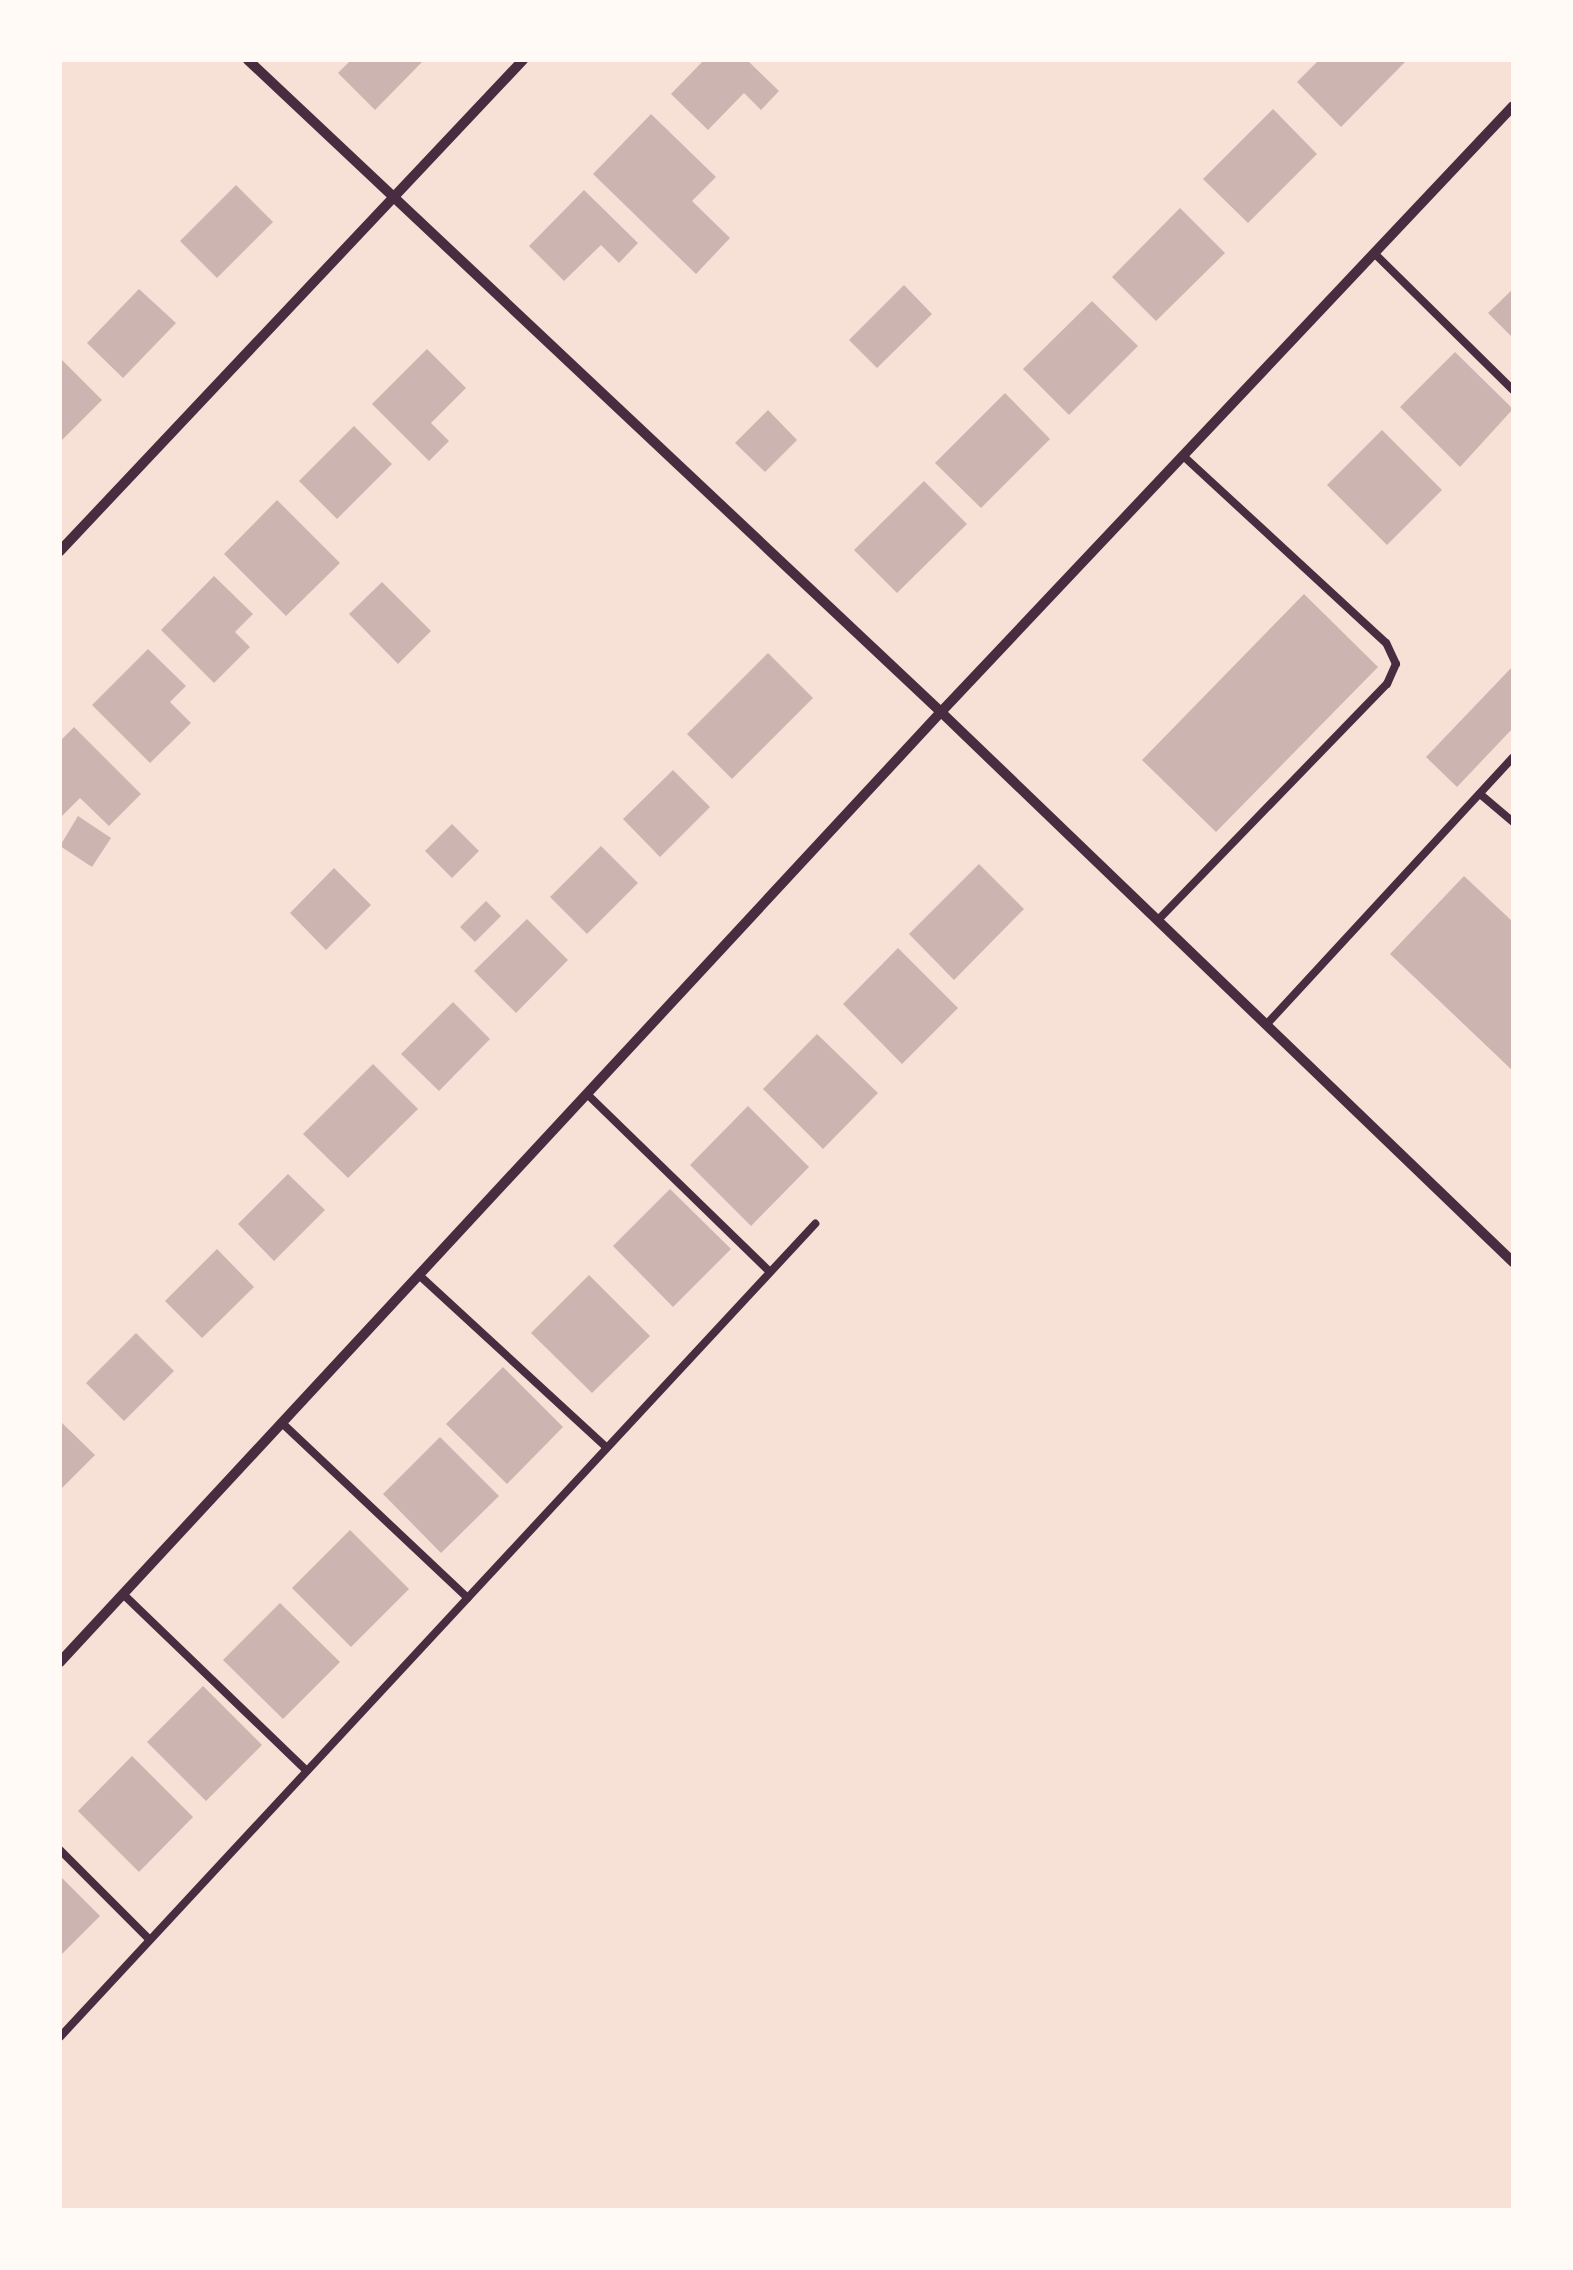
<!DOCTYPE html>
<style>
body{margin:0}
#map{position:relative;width:1573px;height:2270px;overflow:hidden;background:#f7e1d7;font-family:"Asap Condensed",sans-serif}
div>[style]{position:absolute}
.building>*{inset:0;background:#ccb4b1}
.service>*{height:8px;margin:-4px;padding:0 4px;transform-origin:4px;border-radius:4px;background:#4a2c40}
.minor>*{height:10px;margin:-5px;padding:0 5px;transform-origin:5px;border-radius:5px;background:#4a2c40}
span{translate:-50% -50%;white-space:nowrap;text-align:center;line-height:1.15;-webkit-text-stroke:8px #fffaf5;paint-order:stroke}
.frame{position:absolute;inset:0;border:62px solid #fffaf5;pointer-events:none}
</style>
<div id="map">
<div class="building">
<div style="clip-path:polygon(351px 60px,424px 60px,375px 110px,338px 73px)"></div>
<div style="clip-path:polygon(704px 60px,747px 60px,779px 91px,761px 110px,744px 93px,708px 130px,671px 94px)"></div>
<div style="clip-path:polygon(1319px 60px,1407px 60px,1341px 127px,1297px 82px)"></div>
<div style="clip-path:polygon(1273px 109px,1317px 154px,1248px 223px,1203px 179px)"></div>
<div style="clip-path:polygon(651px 114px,716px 177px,692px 201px,730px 238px,696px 274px,593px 174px)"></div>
<div style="clip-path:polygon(236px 185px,273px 222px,217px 278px,180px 241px)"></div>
<div style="clip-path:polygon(584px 190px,638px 243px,619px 263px,601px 245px,564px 281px,529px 246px)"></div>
<div style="clip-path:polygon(1180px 208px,1225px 253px,1156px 321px,1112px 277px)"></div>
<div style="clip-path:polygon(904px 285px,932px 314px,877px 368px,849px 340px)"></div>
<div style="clip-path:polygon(139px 289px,176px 323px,123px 378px,87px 343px)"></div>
<div style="clip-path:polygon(1513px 289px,1513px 338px,1488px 313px)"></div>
<div style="clip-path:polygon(1092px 301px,1138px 346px,1069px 415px,1023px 369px)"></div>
<div style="clip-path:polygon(427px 349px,466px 388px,431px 423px,449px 441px,429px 461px,372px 404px)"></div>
<div style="clip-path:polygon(1455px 352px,1513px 409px,1460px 467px,1400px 407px)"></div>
<div style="clip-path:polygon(60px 358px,102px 400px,60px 442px)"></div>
<div style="clip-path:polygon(1005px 393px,1050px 439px,981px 508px,935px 463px)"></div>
<div style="clip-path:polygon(768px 410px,797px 440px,765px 472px,735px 443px)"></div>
<div style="clip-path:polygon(354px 426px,392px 464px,337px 519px,299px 481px)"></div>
<div style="clip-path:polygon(1382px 430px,1442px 490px,1387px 545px,1327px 485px)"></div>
<div style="clip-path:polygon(924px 481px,967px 524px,897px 593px,854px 550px)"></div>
<div style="clip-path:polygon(277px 500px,340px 563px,286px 616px,224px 554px)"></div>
<div style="clip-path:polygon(214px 576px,253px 614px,235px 632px,250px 647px,214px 683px,161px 630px)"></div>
<div style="clip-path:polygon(382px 582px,431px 631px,398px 664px,349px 614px)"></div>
<div style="clip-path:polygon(1304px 594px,1378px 667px,1216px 832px,1142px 760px)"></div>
<div style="clip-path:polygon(148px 649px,186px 686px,170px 702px,191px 723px,150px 763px,92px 705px)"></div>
<div style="clip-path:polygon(768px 653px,813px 698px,732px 779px,687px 734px)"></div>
<div style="clip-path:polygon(1513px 666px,1513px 728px,1457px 787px,1426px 757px)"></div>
<div style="clip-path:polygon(74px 727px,141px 794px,109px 826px,80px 798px,60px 818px,60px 741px)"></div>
<div style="clip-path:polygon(673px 770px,710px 807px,660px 857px,623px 819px)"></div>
<div style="clip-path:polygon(78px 816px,111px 838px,92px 867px,60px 846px)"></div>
<div style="clip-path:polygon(452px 824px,479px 851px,452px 878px,425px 851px)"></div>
<div style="clip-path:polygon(601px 846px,638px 883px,587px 934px,550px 897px)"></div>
<div style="clip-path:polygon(979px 864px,1024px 909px,954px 980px,909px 934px)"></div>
<div style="clip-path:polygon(334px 868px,371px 905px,326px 950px,290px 913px)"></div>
<div style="clip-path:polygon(1464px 876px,1513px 922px,1513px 1071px,1390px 954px)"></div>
<div style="clip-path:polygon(486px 901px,501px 916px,475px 942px,460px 927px)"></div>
<div style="clip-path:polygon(527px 919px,568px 960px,516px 1013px,474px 971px)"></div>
<div style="clip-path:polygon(898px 948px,958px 1008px,902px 1064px,843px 1004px)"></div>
<div style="clip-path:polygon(453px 1002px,490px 1039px,439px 1091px,401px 1054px)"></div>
<div style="clip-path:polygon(817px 1034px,878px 1093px,823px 1149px,763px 1089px)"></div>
<div style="clip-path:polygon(373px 1064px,418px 1109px,348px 1178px,303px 1134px)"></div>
<div style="clip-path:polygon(748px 1106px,809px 1167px,751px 1226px,690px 1165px)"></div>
<div style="clip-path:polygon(288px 1174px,325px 1210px,274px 1261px,238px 1224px)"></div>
<div style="clip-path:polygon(670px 1189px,731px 1249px,673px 1307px,613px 1246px)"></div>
<div style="clip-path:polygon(217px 1249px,254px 1287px,202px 1338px,165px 1301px)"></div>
<div style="clip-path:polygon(589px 1275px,650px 1336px,592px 1393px,531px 1333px)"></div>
<div style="clip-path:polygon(136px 1333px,174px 1371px,124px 1421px,86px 1383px)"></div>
<div style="clip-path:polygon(503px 1367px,563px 1427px,507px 1484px,446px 1424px)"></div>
<div style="clip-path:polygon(60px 1421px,95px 1455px,60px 1490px)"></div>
<div style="clip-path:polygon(440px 1437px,499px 1496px,441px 1553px,383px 1494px)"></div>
<div style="clip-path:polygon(350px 1530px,409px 1589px,351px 1647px,292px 1588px)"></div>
<div style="clip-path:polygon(280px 1603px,340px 1662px,283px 1719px,223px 1660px)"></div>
<div style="clip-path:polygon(203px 1686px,262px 1745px,206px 1801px,147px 1742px)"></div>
<div style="clip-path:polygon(132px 1756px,193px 1817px,139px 1872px,78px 1811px)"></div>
<div style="clip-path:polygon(60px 1876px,100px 1916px,60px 1956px)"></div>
</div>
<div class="service">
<div style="left:1374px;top:253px;width:195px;rotate:44.6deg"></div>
<div style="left:1480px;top:794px;width:43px;rotate:40.3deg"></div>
<div style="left:1158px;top:920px;width:329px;rotate:-45.9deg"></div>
<div style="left:1387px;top:684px;width:22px;rotate:-66deg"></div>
<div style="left:1396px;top:664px;width:23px;rotate:-115deg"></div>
<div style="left:1386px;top:643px;width:276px;rotate:-137.3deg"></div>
<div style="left:1266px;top:1025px;width:364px;rotate:-47.3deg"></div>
<div style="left:587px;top:1094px;width:255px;rotate:44.2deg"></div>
<div style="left:419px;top:1275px;width:255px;rotate:42.6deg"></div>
<div style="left:282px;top:1423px;width:255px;rotate:43.3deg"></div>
<div style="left:123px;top:1594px;width:255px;rotate:43.9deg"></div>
<div style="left:60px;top:1850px;width:127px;rotate:45deg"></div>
<div style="left:60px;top:2037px;width:1110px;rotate:-47.12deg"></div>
</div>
<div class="minor">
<div style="left:248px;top:60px;width:952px;rotate:43.25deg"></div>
<div style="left:941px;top:712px;width:794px;rotate:43.88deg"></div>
<div style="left:60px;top:551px;width:675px;rotate:-46.68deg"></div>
<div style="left:60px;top:1662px;width:1296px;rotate:-47.16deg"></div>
<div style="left:941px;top:712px;width:833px;rotate:-46.65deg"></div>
</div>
<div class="frame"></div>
</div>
